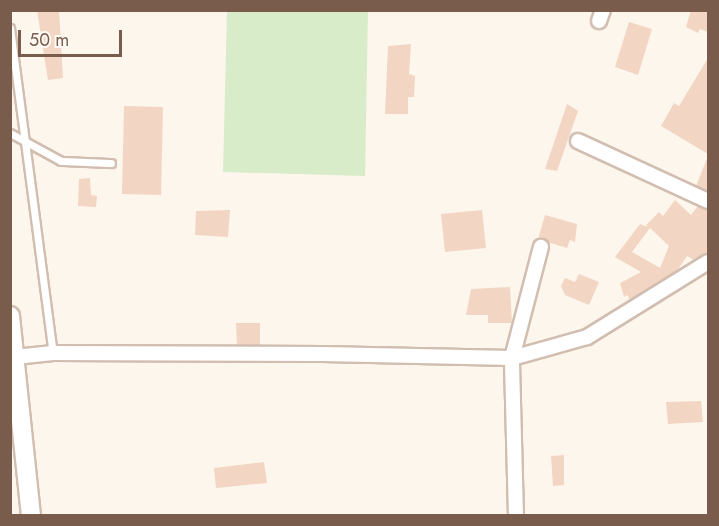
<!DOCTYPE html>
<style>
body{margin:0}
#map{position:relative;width:719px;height:526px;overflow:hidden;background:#fdf6ec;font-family:Jost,sans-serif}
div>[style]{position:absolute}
.green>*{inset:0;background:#d8ecc9}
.building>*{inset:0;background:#f3d5c3}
.roads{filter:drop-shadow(2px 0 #d1beb0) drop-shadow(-2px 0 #d1beb0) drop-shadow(0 2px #d1beb0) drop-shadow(0 -2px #d1beb0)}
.lane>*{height:7px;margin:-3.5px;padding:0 3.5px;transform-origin:3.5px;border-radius:3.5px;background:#fff}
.street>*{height:14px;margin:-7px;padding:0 7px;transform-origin:7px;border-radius:7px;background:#fff}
.secondary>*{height:18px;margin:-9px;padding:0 9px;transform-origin:9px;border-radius:9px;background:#fff}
span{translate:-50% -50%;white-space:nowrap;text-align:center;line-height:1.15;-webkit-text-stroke:5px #fffaf3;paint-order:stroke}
.frame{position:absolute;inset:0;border:12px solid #7a5c4d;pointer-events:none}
.scale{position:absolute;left:18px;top:30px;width:104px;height:27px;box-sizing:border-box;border:3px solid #7a5c4d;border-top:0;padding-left:8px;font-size:18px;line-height:21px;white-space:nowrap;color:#7a5c4d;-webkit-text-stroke:4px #fffaf3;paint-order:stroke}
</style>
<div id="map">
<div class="green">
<div style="clip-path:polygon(227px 11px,368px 11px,365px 176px,223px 172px)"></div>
</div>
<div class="building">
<div style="clip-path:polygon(37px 10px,59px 10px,63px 78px,48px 80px)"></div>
<div style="clip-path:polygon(691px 10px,708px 10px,708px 32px,700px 29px,698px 33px,686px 27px)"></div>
<div style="clip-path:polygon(629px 22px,652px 29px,638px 75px,615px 67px)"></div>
<div style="clip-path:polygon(411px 44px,409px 74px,415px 76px,414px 97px,408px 97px,408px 114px,385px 114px,388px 46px)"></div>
<div style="clip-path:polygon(708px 58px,708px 154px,661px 126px,674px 103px,679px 106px)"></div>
<div style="clip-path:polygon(567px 104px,578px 111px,557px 171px,545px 169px)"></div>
<div style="clip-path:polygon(124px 106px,163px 107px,161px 195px,122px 194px)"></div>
<div style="clip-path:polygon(708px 156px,708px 191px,696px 186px)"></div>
<div style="clip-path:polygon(90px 178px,91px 195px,97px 196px,96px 207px,78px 206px,79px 179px)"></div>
<div style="clip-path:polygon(evenodd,675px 200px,691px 215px,698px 206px,708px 210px,708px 253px,694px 260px,687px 256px,677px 271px,630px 300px,627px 295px,624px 297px,620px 283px,641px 272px,615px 257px,640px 224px,648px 227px,646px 225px,659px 212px,663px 216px,675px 200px,650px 228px,669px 246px,660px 268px,632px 252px,650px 228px)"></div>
<div style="clip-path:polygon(230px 210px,228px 237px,195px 235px,196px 211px)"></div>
<div style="clip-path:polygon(482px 210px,486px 248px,445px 252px,441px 214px)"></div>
<div style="clip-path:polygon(545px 215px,577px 224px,575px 242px,570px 240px,567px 248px,538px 239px)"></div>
<div style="clip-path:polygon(579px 274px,599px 282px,589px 305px,565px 295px,561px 286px,565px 278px,575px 282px)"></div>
<div style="clip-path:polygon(510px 287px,512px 323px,488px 323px,488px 315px,466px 315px,471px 289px)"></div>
<div style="clip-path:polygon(236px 323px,260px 323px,260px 345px,237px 345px)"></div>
<div style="clip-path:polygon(701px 401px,703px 422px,668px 424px,666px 402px)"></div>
<div style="clip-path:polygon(564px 455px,564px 485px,553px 486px,551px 456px)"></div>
<div style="clip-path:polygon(264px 462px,267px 483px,216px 488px,214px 468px)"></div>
</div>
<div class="roads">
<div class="lane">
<div style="left:10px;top:28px;width:328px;rotate:82.5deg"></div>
<div style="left:10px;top:133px;width:58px;rotate:28.8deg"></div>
<div style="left:61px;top:161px;width:50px;rotate:2.3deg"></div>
</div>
<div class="street">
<div style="left:599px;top:21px;width:12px;rotate:-70deg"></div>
<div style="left:578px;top:141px;width:143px;rotate:24.8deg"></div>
<div style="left:15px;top:357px;width:38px;rotate:-6deg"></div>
<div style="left:53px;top:353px;width:270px;rotate:0.2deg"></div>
<div style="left:323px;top:354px;width:189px;rotate:1.2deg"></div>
<div style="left:512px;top:358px;width:78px;rotate:-15.6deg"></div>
<div style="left:587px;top:337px;width:142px;rotate:-31.8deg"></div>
<div style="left:516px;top:516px;width:158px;rotate:-91.5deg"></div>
<div style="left:512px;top:358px;width:115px;rotate:-75.4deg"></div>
</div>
<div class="secondary">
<div style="left:10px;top:316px;width:201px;rotate:84deg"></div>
</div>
</div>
<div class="frame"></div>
<div class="scale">50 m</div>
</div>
